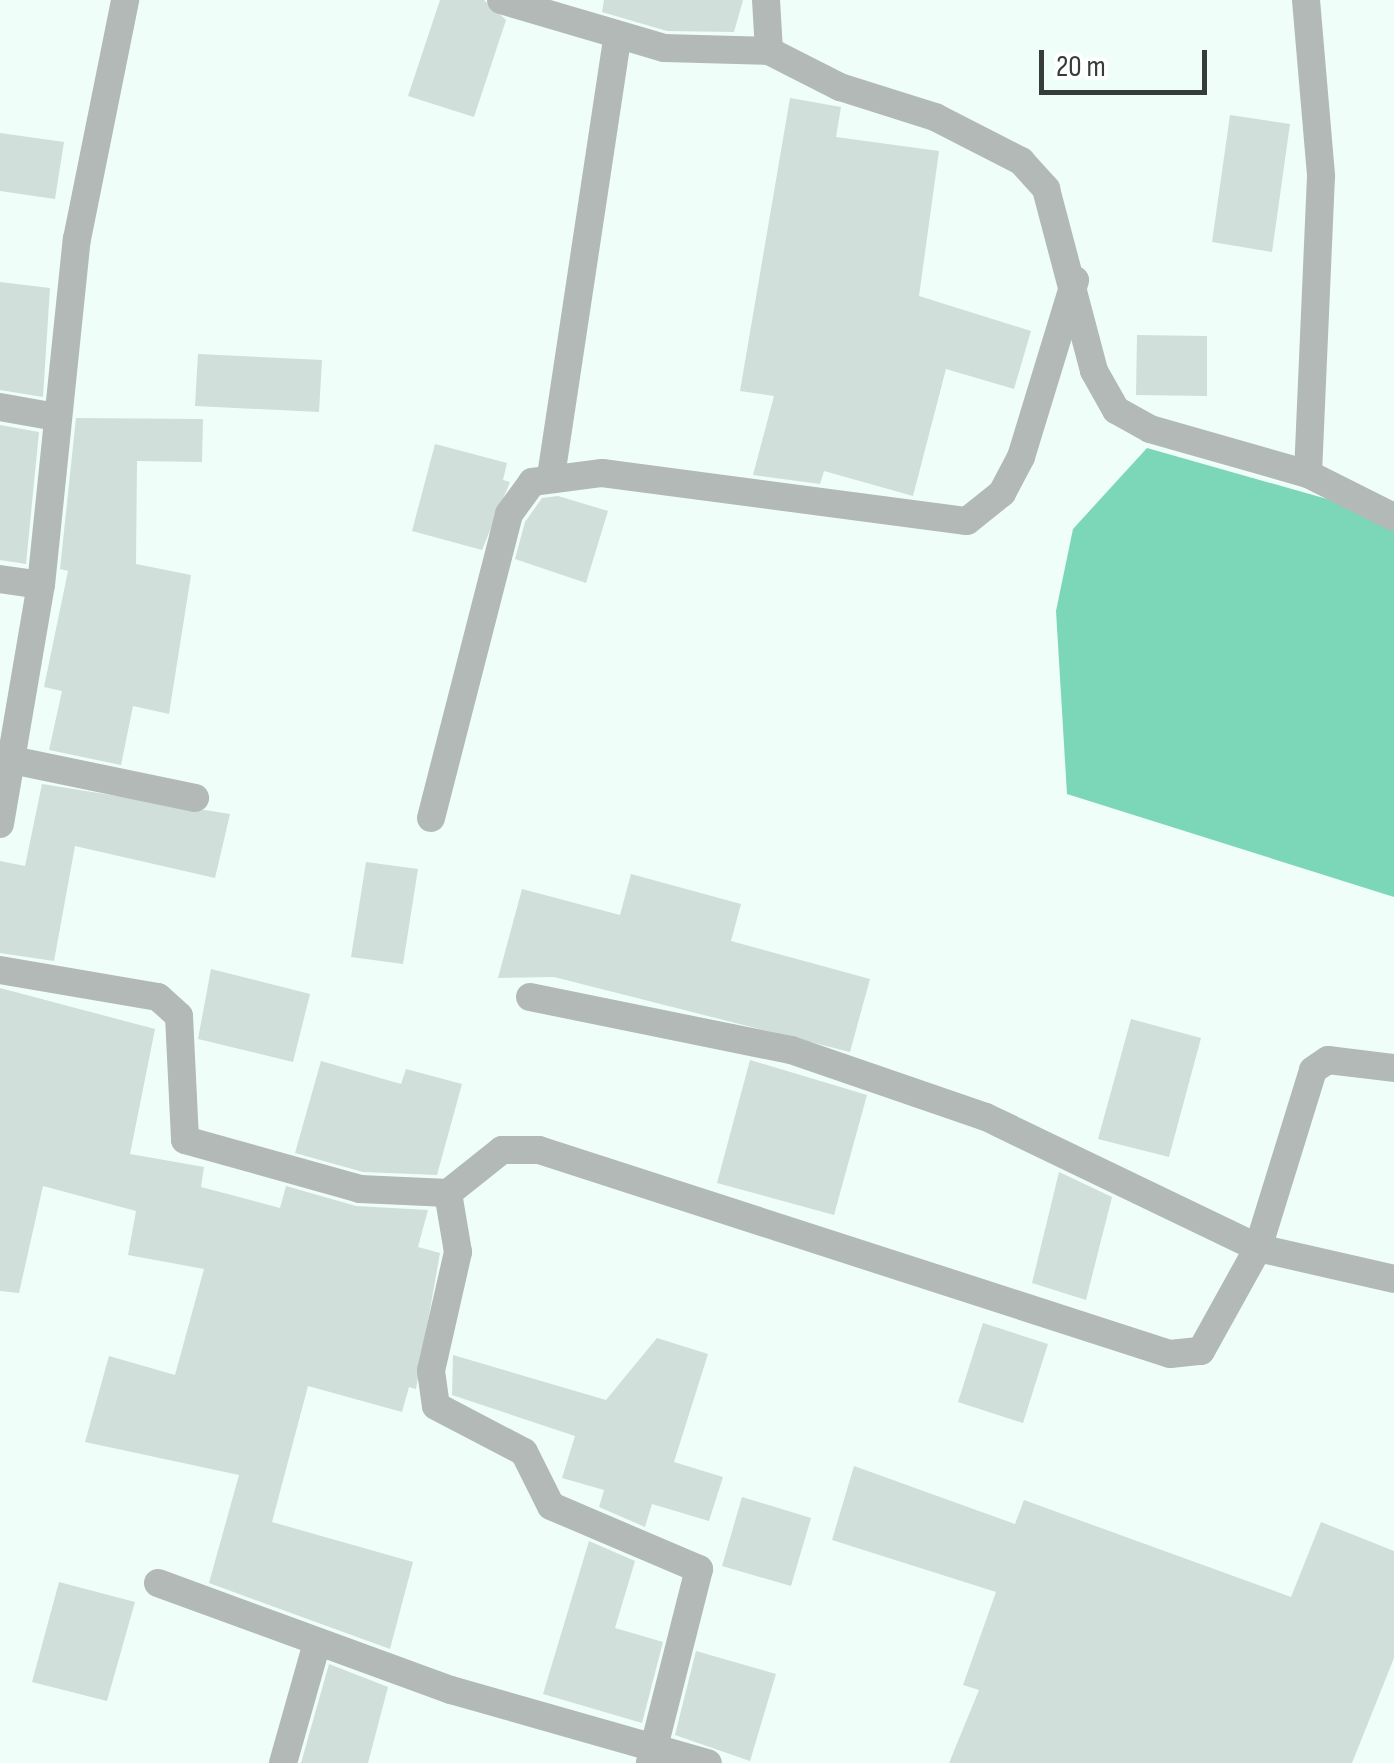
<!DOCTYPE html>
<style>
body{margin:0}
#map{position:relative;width:1394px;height:1763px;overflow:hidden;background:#effef8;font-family:"Sofia Sans Condensed",sans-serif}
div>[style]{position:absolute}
.water>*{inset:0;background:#7bd7b7}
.building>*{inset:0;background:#d0dfd9}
.minor>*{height:28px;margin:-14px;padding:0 14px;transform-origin:14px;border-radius:14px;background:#b2b9b6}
span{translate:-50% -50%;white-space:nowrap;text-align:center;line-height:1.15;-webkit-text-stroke:9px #fff;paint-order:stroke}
.scale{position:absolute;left:1039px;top:50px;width:168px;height:45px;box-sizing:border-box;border:5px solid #363c3a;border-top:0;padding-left:12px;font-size:30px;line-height:35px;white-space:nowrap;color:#363c3a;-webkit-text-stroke:8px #fff;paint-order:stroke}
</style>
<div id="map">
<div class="water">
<div style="clip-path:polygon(1147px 448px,1394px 518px,1394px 897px,1067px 794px,1056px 611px,1073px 529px)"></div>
</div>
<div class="building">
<div style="clip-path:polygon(440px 0,484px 0,506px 20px,474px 117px,408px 96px)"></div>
<div style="clip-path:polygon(604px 0,743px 0,734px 32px,667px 31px,602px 12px)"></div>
<div style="clip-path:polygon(790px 98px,841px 107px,836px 137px,939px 151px,919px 296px,1031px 331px,1014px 389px,946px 369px,913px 496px,824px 471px,820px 484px,753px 475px,774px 396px,740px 391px)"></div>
<div style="clip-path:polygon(1230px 115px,1290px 124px,1272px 252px,1212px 242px)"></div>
<div style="clip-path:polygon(0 133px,64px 142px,55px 199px,0 191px)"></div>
<div style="clip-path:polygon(0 282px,50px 288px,43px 397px,0 390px)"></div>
<div style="clip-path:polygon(1137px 335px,1207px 336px,1207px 396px,1136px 395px)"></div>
<div style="clip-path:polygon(198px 354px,322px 360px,319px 412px,195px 406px)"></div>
<div style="clip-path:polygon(76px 418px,203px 419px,202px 462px,137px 461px,136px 564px,191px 575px,169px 714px,133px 706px,121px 765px,49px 750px,62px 691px,44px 687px,68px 571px,60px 569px)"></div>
<div style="clip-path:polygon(0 425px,39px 432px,26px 564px,0 560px)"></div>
<div style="clip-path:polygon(435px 444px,507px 463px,503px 480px,510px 482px,482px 550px,412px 531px)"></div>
<div style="clip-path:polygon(558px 496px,608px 511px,586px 583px,515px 559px,525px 522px,542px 498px)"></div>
<div style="clip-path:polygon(42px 784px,230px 814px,215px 878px,75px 846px,54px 961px,0 953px,0 861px,25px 866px)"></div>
<div style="clip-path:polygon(366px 862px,418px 869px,403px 964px,351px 957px)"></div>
<div style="clip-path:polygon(631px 874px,741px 904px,731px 941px,870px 979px,850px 1052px,554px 977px,498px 978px,522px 889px,620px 915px)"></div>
<div style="clip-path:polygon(211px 969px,310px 994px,293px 1062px,198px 1039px)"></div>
<div style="clip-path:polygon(0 988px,155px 1029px,130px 1154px,204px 1167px,201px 1187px,280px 1208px,286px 1186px,356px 1206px,428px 1210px,418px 1247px,440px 1253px,416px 1389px,409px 1387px,402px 1412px,308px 1386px,272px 1522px,413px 1562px,390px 1649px,209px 1583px,239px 1475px,85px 1442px,109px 1356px,175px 1375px,204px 1269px,128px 1255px,136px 1211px,43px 1186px,19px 1293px,0 1291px)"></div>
<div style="clip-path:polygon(1131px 1019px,1201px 1038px,1169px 1157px,1098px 1139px)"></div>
<div style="clip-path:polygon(750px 1060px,867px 1095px,834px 1215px,717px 1183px)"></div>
<div style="clip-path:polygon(321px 1061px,401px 1084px,406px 1069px,462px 1084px,437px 1175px,363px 1172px,295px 1153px)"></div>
<div style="clip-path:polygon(1059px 1172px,1112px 1197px,1086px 1300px,1032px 1283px)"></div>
<div style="clip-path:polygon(983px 1323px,1048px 1344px,1023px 1423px,958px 1402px)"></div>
<div style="clip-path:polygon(657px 1338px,708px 1354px,674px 1462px,723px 1477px,709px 1521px,652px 1504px,645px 1527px,599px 1507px,604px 1490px,562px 1478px,575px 1436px,452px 1395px,453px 1355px,606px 1400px)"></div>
<div style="clip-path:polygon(854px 1466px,1015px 1524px,1024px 1500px,1291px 1597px,1321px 1522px,1394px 1551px,1394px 1658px,1352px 1763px,949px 1763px,979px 1690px,963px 1685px,996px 1592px,832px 1540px)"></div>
<div style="clip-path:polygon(742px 1497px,811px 1518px,791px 1586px,722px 1566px)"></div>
<div style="clip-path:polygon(589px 1541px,635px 1561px,615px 1628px,663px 1642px,642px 1723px,543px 1694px)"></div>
<div style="clip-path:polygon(59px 1582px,135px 1602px,107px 1701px,32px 1682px)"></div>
<div style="clip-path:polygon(696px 1651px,776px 1674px,750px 1761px,675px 1735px)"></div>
<div style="clip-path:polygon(329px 1664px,388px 1687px,368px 1763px,301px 1763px)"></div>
</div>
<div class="minor">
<div style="left:501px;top:0;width:170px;rotate:16.4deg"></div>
<div style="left:664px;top:48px;width:105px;rotate:1.6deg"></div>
<div style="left:766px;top:0;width:51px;rotate:86.6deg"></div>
<div style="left:769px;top:51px;width:80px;rotate:26.9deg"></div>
<div style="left:840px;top:87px;width:100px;rotate:17.5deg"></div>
<div style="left:935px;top:117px;width:97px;rotate:27.1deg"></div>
<div style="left:1021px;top:161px;width:38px;rotate:48deg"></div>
<div style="left:1046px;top:189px;width:188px;rotate:75.2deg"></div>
<div style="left:1094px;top:371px;width:45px;rotate:60.6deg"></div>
<div style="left:1116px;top:410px;width:39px;rotate:29deg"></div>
<div style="left:1150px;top:429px;width:164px;rotate:15.9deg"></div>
<div style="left:1308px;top:474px;width:96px;rotate:26.6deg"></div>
<div style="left:1306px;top:0;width:177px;rotate:85.1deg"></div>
<div style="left:1321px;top:176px;width:298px;rotate:92.5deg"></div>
<div style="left:0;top:407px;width:57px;rotate:10.1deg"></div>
<div style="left:551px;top:476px;width:446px;rotate:-81.4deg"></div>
<div style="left:0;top:579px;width:41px;rotate:8.3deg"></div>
<div style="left:12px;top:760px;width:187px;rotate:11.7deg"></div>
<div style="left:431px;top:818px;width:314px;rotate:-75.6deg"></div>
<div style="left:509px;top:514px;width:39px;rotate:-54deg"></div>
<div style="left:532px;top:482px;width:71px;rotate:-7.3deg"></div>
<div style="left:602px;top:473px;width:368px;rotate:7.5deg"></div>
<div style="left:967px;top:521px;width:45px;rotate:-38.7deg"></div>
<div style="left:1002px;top:493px;width:41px;rotate:-62.2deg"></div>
<div style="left:1021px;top:457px;width:185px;rotate:-73deg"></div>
<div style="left:0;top:824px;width:242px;rotate:-80.3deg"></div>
<div style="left:41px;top:585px;width:348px;rotate:-84.1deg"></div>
<div style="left:77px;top:239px;width:244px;rotate:-78.6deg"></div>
<div style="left:0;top:970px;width:160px;rotate:9.7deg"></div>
<div style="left:158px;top:997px;width:28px;rotate:42deg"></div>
<div style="left:179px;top:1016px;width:124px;rotate:87.2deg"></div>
<div style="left:185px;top:1140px;width:182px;rotate:15.6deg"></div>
<div style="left:360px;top:1189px;width:88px;rotate:2.6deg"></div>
<div style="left:448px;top:1193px;width:69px;rotate:-38.5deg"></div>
<div style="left:502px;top:1150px;width:37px"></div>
<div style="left:539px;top:1150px;width:663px;rotate:17.92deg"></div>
<div style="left:1170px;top:1354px;width:31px;rotate:-6deg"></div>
<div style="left:1201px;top:1351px;width:118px;rotate:-61deg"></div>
<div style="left:1258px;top:1248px;width:139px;rotate:12.8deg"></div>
<div style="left:530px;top:997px;width:266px;rotate:11.5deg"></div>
<div style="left:791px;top:1050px;width:206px;rotate:19deg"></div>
<div style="left:986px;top:1117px;width:302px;rotate:25.7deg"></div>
<div style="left:1258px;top:1248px;width:186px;rotate:-72.8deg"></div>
<div style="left:1313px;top:1070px;width:18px;rotate:-34deg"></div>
<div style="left:1328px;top:1060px;width:66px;rotate:6.9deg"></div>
<div style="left:448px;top:1193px;width:60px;rotate:80.4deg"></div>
<div style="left:458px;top:1252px;width:122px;rotate:102.8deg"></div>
<div style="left:431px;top:1371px;width:35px;rotate:82deg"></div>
<div style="left:436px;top:1406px;width:99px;rotate:27.6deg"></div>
<div style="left:524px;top:1452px;width:60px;rotate:63.4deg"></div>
<div style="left:551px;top:1506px;width:161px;rotate:23.1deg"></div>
<div style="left:699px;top:1569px;width:200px;rotate:104.2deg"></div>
<div style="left:158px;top:1583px;width:312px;rotate:20.1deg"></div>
<div style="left:451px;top:1690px;width:267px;rotate:15.9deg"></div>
<div style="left:283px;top:1763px;width:125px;rotate:-74.2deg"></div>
</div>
<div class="scale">20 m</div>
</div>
